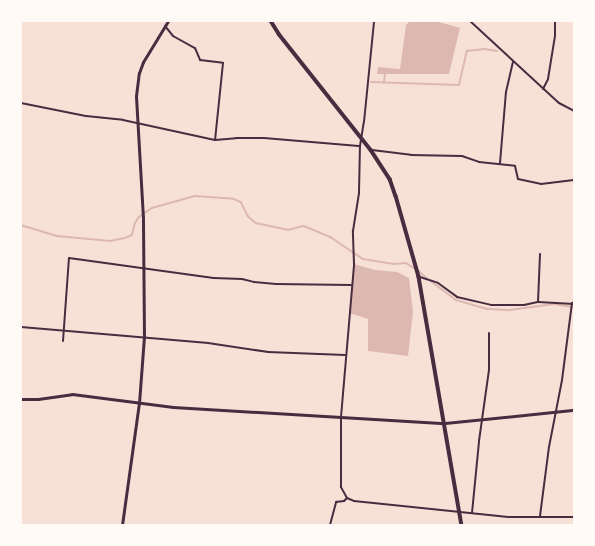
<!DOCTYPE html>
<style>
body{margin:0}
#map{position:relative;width:595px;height:546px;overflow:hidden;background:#f7e1d7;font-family:"Sofia Sans Condensed",sans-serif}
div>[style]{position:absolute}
.water>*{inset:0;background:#dcb8b0}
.stream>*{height:1.5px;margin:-0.75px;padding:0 0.75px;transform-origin:0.75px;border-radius:0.75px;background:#dcb8b0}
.minor>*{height:2px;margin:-1px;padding:0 1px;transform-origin:1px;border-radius:1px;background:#4a2c40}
.secondary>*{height:3px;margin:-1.5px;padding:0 1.5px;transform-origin:1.5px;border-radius:1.5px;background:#4a2c40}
.primary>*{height:3px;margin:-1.5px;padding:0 1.5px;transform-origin:1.5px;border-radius:1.5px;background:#4a2c40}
.trunk>*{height:3.5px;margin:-1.75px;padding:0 1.75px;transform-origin:1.75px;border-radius:1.75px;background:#4a2c40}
span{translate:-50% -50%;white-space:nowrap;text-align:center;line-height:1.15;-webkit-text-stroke:4px #fffaf5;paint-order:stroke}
.frame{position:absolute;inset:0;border:22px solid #fffaf5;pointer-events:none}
</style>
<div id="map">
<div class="water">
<div style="clip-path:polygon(410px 21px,439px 22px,460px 28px,449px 74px,377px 74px,378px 67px,400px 69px,406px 25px)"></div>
<div style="clip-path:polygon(354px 264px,375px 270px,397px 272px,409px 278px,413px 312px,408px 356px,368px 351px,368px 319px,349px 313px)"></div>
</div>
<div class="stream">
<div style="left:371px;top:82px;width:88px;rotate:2deg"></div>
<div style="left:459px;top:85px;width:35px;rotate:-77deg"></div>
<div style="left:467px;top:51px;width:18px;rotate:-6deg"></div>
<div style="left:485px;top:49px;width:12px;rotate:9deg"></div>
<div style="left:384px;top:83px;width:10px;rotate:-84deg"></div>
<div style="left:21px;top:225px;width:39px;rotate:17deg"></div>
<div style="left:58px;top:236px;width:52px;rotate:5.5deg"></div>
<div style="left:110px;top:241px;width:15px;rotate:-11deg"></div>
<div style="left:125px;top:238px;width:8px;rotate:-23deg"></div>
<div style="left:132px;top:235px;width:12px;rotate:-76deg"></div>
<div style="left:135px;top:223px;width:7px;rotate:-56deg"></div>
<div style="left:139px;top:217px;width:16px;rotate:-35deg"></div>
<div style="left:152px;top:208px;width:45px;rotate:-15.6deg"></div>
<div style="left:195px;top:196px;width:39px;rotate:4deg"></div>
<div style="left:234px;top:199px;width:8px;rotate:23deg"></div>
<div style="left:241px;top:202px;width:16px;rotate:63deg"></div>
<div style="left:248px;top:216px;width:11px;rotate:41deg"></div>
<div style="left:256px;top:223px;width:33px;rotate:12deg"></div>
<div style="left:288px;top:230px;width:16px;rotate:-15deg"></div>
<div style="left:303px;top:226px;width:6px;rotate:18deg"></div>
<div style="left:309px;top:228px;width:25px;rotate:23deg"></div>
<div style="left:332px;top:238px;width:37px;rotate:34deg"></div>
<div style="left:363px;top:259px;width:31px;rotate:9deg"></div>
<div style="left:394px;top:264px;width:12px;rotate:-5deg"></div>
<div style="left:406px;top:263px;width:12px;rotate:31deg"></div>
<div style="left:419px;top:271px;width:12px;rotate:42deg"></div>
<div style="left:431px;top:281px;width:31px;rotate:37deg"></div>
<div style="left:456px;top:300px;width:33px;rotate:16deg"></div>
<div style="left:488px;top:309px;width:22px;rotate:3deg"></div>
<div style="left:510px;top:310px;width:44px;rotate:-7.8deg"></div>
<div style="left:554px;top:304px;width:20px;rotate:9deg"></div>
</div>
<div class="minor">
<div style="left:470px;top:21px;width:121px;rotate:42.7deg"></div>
<div style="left:559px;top:103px;width:17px;rotate:28deg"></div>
<div style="left:165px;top:26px;width:13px;rotate:51deg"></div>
<div style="left:173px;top:36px;width:25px;rotate:29deg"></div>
<div style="left:195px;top:48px;width:13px;rotate:67deg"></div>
<div style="left:200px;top:60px;width:23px;rotate:7deg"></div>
<div style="left:223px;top:63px;width:77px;rotate:95.9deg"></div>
<div style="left:543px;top:89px;width:11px;rotate:-63deg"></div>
<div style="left:548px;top:79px;width:44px;rotate:-80.8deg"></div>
<div style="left:555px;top:36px;width:15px;rotate:-90deg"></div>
<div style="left:21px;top:103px;width:66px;rotate:11.3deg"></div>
<div style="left:86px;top:116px;width:37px;rotate:6deg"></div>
<div style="left:123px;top:120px;width:94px;rotate:12.3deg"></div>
<div style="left:215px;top:140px;width:21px;rotate:-5deg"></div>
<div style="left:236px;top:138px;width:28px"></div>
<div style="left:264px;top:138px;width:95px;rotate:4.8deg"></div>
<div style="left:372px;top:150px;width:39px;rotate:7deg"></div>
<div style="left:411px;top:155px;width:51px;rotate:1.1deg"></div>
<div style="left:462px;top:156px;width:18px;rotate:19deg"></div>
<div style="left:479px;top:162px;width:36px;rotate:6deg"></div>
<div style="left:515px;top:166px;width:13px;rotate:77deg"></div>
<div style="left:518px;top:179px;width:24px;rotate:12deg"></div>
<div style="left:541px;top:184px;width:33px;rotate:-7deg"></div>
<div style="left:500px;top:163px;width:71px;rotate:-85.2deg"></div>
<div style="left:506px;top:92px;width:31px;rotate:-77deg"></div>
<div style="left:420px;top:277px;width:19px;rotate:18deg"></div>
<div style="left:438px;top:283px;width:24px;rotate:36deg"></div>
<div style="left:457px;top:297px;width:35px;rotate:13deg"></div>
<div style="left:491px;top:305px;width:33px"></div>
<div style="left:524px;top:305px;width:14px;rotate:-12deg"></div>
<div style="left:538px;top:302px;width:36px;rotate:3deg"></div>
<div style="left:538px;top:302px;width:48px;rotate:-87.6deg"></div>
<div style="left:21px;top:327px;width:188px;rotate:4.9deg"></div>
<div style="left:208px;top:343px;width:61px;rotate:8.5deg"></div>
<div style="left:268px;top:352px;width:77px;rotate:2.2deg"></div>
<div style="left:63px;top:341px;width:83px;rotate:-85.9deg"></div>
<div style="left:69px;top:258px;width:146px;rotate:7.9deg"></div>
<div style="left:214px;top:278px;width:28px;rotate:2deg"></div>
<div style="left:242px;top:279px;width:12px;rotate:14deg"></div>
<div style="left:254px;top:282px;width:22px;rotate:5deg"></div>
<div style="left:276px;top:284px;width:75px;rotate:0.8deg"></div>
<div style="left:347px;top:498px;width:8px;rotate:23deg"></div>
<div style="left:354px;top:501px;width:155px;rotate:5.9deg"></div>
<div style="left:508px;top:517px;width:66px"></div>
<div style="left:472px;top:513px;width:72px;rotate:-84.4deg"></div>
<div style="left:479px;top:441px;width:72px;rotate:-82deg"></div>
<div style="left:489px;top:370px;width:37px;rotate:-90deg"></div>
<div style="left:540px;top:516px;width:70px;rotate:-82.6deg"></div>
<div style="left:549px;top:447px;width:68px;rotate:-79deg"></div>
<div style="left:562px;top:380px;width:78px;rotate:-82.6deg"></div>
<div style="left:330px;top:525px;width:24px;rotate:-75deg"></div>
<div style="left:336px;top:502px;width:8px;rotate:-7deg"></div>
<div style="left:344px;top:501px;width:4px;rotate:-45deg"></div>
<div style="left:347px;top:498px;width:13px;rotate:-119deg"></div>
<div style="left:341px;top:487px;width:70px;rotate:-90deg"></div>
<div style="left:341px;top:417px;width:154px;rotate:-85.1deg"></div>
<div style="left:354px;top:264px;width:33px;rotate:-92deg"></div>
<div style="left:353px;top:231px;width:39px;rotate:-81deg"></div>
<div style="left:359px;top:192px;width:46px;rotate:-88.8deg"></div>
<div style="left:360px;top:146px;width:24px;rotate:-81deg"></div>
<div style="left:364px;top:122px;width:101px;rotate:-84.3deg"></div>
</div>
<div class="secondary">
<div style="left:21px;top:399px;width:17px"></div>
<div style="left:38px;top:399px;width:34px;rotate:-8deg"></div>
<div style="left:72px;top:394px;width:102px;rotate:7.3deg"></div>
<div style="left:173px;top:407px;width:272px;rotate:3.4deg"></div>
</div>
<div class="primary">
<div style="left:445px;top:423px;width:130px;rotate:-5.8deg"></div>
<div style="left:122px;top:525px;width:123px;rotate:-82.1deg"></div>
<div style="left:139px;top:403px;width:66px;rotate:-85.7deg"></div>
<div style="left:144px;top:337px;width:119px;rotate:-90.5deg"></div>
<div style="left:143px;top:218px;width:122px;rotate:-93.3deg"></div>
<div style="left:136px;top:96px;width:23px;rotate:-83deg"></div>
<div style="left:139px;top:73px;width:12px;rotate:-70deg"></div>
<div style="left:143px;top:62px;width:48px;rotate:-58.6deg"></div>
</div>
<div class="trunk">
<div style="left:271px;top:21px;width:15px;rotate:58deg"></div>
<div style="left:279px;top:34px;width:148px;rotate:51.6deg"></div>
<div style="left:371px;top:150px;width:35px;rotate:57deg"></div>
<div style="left:390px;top:179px;width:18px;rotate:71deg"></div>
<div style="left:396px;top:196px;width:84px;rotate:74.1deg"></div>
<div style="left:419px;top:277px;width:252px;rotate:80.2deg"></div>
</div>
<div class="frame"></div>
</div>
